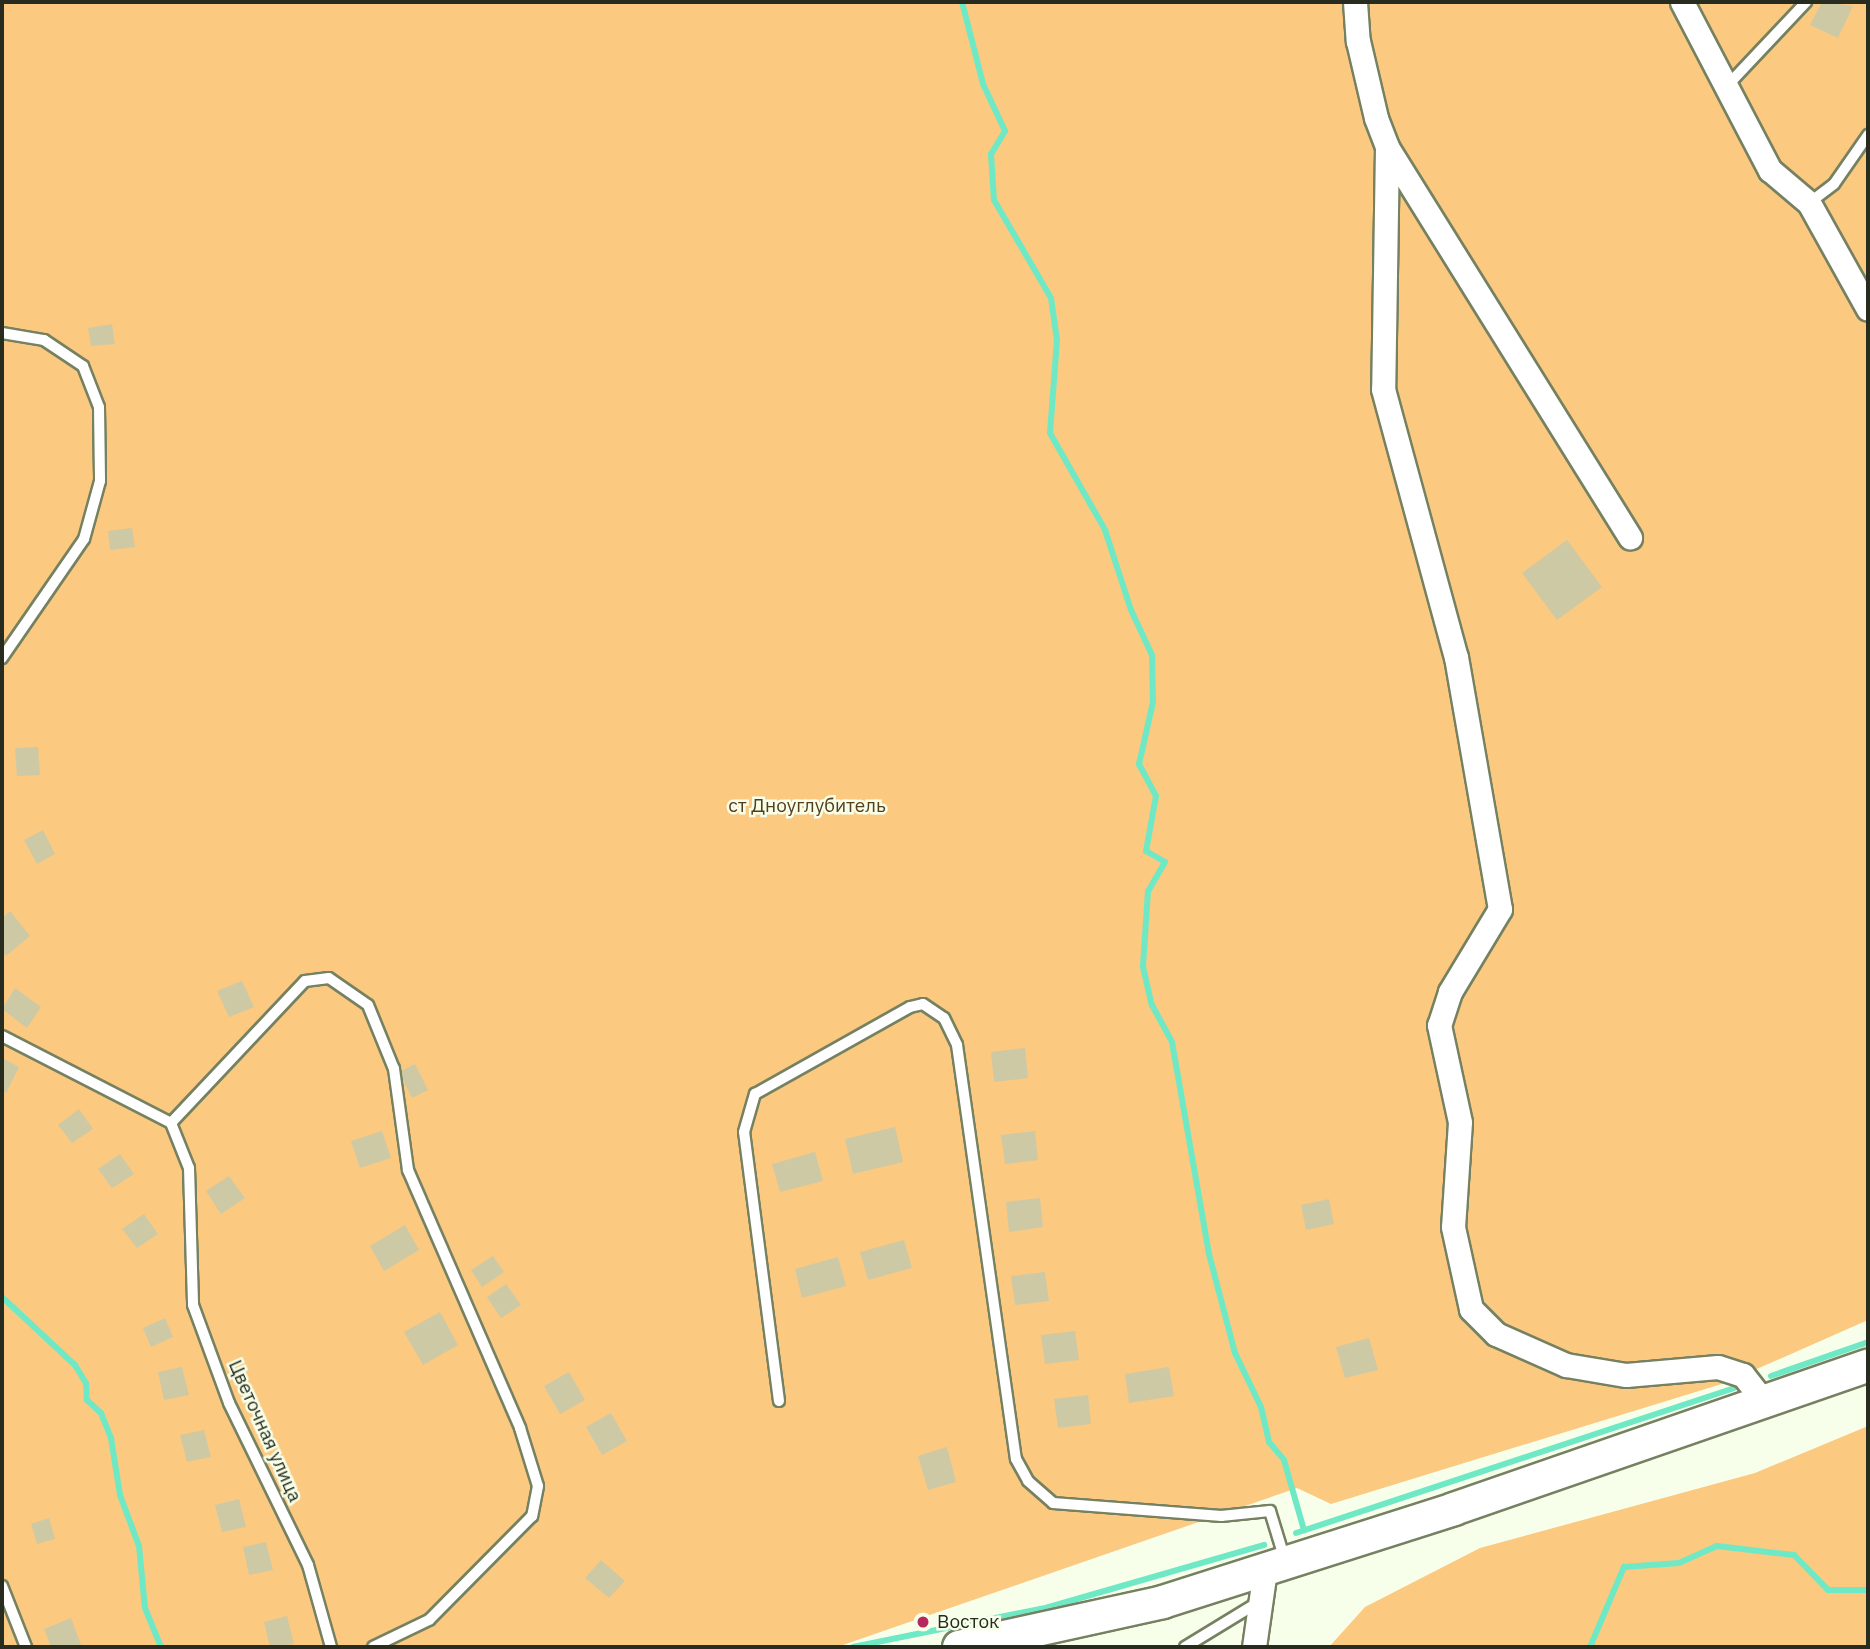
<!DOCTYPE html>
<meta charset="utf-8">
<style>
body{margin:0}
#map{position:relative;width:1870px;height:1649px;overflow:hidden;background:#f7ffea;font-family:"IBM Plex Sans",sans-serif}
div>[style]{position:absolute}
.green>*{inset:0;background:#fbc980}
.stream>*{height:6px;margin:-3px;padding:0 3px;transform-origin:3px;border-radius:3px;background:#6fe9c5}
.building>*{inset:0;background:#cec9a5}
.roads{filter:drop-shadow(2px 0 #758161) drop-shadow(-2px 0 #758161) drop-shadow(0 2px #758161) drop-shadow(0 -2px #758161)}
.lane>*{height:10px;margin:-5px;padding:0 5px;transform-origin:5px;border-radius:5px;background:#fff}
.street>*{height:23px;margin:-11.5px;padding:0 11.5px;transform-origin:11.5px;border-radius:11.5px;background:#fff}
.secondary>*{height:32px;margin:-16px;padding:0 16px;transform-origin:16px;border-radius:16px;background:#fff}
.dots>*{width:19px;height:19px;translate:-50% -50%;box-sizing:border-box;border:4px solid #f7ffea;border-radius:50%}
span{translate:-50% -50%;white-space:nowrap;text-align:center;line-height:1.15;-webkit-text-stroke:5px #f7ffea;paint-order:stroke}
.park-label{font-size:19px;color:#553e1a}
.street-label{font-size:19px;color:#272c1e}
.poi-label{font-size:19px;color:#272c1e}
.left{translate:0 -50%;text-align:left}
.frame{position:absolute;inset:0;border:4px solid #272c1e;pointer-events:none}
</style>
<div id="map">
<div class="green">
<div style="clip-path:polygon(2px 2px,1868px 2px,1868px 1320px,1725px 1383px,1331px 1504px,1297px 1488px,837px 1647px,2px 1647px)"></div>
<div style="clip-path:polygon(1868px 1426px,1868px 1647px,1329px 1647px,1365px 1607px,1480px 1548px,1755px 1473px)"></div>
</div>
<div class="stream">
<div style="left:962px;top:2px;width:85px;rotate:75.6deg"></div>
<div style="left:983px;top:84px;width:52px;rotate:64.9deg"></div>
<div style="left:1005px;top:131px;width:27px;rotate:121deg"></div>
<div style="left:991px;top:154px;width:46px;rotate:86.3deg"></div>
<div style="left:994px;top:200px;width:113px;rotate:59.8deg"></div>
<div style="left:1051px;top:298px;width:42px;rotate:81.9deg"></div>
<div style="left:1057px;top:340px;width:93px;rotate:94.3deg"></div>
<div style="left:1050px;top:433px;width:112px;rotate:60.4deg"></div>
<div style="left:1105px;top:530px;width:84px;rotate:72deg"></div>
<div style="left:1131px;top:610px;width:50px;rotate:65deg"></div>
<div style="left:1152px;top:655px;width:47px;rotate:88.8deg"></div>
<div style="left:1153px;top:702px;width:64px;rotate:102.7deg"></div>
<div style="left:1139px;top:764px;width:36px;rotate:62deg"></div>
<div style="left:1156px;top:796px;width:56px;rotate:100.3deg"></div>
<div style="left:1146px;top:851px;width:22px;rotate:30deg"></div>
<div style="left:1165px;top:862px;width:34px;rotate:120deg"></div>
<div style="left:1148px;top:891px;width:76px;rotate:93.8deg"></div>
<div style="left:1143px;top:967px;width:39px;rotate:77deg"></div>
<div style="left:1152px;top:1005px;width:42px;rotate:61.6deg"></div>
<div style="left:1172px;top:1042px;width:215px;rotate:80.1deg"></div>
<div style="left:1209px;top:1254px;width:102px;rotate:75.3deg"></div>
<div style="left:1235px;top:1353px;width:60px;rotate:64.3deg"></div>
<div style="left:1261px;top:1407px;width:36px;rotate:77deg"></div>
<div style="left:1269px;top:1442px;width:23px;rotate:50deg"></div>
<div style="left:1284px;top:1460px;width:73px;rotate:74.1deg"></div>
<div style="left:2px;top:1297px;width:100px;rotate:43deg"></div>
<div style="left:75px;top:1365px;width:21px;rotate:59deg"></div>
<div style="left:86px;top:1383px;width:17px;rotate:87deg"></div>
<div style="left:87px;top:1400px;width:19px;rotate:43deg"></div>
<div style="left:101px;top:1413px;width:27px;rotate:68deg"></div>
<div style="left:111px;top:1438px;width:58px;rotate:81deg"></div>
<div style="left:120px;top:1495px;width:54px;rotate:69.6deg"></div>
<div style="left:139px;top:1546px;width:62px;rotate:84.5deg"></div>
<div style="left:145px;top:1608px;width:42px;rotate:67.7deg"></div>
<div style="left:1771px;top:1376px;width:103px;rotate:-19.3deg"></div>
<div style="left:1296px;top:1533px;width:461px;rotate:-18.3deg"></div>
<div style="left:853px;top:1647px;width:200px;rotate:-11.5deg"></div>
<div style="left:1049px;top:1607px;width:224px;rotate:-16.1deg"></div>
<div style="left:1590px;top:1647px;width:87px;rotate:-67deg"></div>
<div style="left:1624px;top:1567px;width:55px;rotate:-4.2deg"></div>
<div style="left:1679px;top:1563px;width:42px;rotate:-24.1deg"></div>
<div style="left:1717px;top:1546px;width:78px;rotate:6.7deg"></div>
<div style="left:1794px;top:1555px;width:49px;rotate:45.8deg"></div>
<div style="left:1828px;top:1590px;width:40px"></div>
</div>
<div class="building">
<div style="clip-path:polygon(1822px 2px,1853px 6px,1838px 38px,1810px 25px)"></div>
<div style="clip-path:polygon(112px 324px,115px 344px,91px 346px,88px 328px)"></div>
<div style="clip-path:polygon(132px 528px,135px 547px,110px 550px,108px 531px)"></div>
<div style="clip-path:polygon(1567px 540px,1602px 587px,1557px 620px,1522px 573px)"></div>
<div style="clip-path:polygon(38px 747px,40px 775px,17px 776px,15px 748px)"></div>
<div style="clip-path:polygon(43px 830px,55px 854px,37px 864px,24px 840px)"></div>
<div style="clip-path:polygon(10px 911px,30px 936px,6px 956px,2px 951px,2px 918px)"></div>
<div style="clip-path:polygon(242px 981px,254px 1007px,229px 1017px,217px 991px)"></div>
<div style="clip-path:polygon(15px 988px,41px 1007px,27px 1028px,2px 1009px)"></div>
<div style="clip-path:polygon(1025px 1048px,1028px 1078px,994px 1082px,991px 1052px)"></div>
<div style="clip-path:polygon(2px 1058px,19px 1067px,6px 1093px,2px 1090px)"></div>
<div style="clip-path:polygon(415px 1064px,428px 1090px,412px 1098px,399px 1072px)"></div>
<div style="clip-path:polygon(79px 1109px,93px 1129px,72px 1143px,58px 1125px)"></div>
<div style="clip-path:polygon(895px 1127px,903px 1162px,853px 1174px,845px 1139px)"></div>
<div style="clip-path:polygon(382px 1131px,391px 1158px,360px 1168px,351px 1141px)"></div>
<div style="clip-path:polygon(1035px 1131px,1038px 1160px,1005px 1164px,1001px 1135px)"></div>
<div style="clip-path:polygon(815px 1152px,823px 1181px,780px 1192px,772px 1164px)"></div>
<div style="clip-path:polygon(120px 1154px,134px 1174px,112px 1188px,98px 1169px)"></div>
<div style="clip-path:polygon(229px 1176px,245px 1198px,221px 1214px,206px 1191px)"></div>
<div style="clip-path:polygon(1040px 1198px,1043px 1227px,1009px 1232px,1006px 1202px)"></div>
<div style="clip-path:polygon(1329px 1199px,1334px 1224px,1306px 1230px,1301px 1205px)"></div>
<div style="clip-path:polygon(144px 1214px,158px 1234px,137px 1248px,122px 1229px)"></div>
<div style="clip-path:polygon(405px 1225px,419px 1250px,384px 1271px,370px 1246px)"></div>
<div style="clip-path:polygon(904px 1240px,912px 1268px,868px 1280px,860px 1252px)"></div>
<div style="clip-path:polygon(493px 1256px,504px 1272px,482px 1287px,471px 1270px)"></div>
<div style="clip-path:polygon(838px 1257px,846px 1286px,802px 1298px,795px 1269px)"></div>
<div style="clip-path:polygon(1045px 1272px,1049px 1301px,1015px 1305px,1011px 1276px)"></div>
<div style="clip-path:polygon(506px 1284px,521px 1305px,501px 1318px,487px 1297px)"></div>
<div style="clip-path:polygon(440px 1312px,458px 1345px,423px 1365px,404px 1332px)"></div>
<div style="clip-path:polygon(165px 1318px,173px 1337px,151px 1347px,143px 1328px)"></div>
<div style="clip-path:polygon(1075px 1331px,1079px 1360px,1045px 1364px,1041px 1335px)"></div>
<div style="clip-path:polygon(1369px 1338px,1378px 1370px,1345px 1378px,1336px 1347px)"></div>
<div style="clip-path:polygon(182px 1367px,189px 1395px,164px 1400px,158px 1372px)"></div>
<div style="clip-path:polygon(1169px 1367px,1174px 1396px,1129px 1403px,1125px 1374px)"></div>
<div style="clip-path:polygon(569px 1372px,585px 1400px,560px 1414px,544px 1386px)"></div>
<div style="clip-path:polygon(1088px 1395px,1091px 1424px,1058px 1428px,1054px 1399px)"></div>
<div style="clip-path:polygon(611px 1413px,627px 1441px,602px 1455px,586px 1427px)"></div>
<div style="clip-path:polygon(204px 1430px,211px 1457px,187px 1462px,180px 1435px)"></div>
<div style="clip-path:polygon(947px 1447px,956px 1482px,928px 1490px,918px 1456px)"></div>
<div style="clip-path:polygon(239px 1499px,246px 1527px,222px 1532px,215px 1505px)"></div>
<div style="clip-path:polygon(49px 1518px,55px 1539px,37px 1544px,31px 1524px)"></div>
<div style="clip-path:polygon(266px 1542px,273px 1570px,249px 1575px,243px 1547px)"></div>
<div style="clip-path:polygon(601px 1560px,625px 1581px,609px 1598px,585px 1578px)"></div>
<div style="clip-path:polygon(287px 1616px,294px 1644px,270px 1647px,264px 1622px)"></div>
<div style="clip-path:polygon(71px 1618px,81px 1645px,51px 1647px,44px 1629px)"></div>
</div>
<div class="roads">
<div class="lane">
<div style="left:1726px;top:87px;width:117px;rotate:-46.7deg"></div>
<div style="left:1809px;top:203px;width:31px;rotate:-37deg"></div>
<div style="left:1834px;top:184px;width:60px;rotate:-55.2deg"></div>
<div style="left:2px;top:333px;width:43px;rotate:9.5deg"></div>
<div style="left:44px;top:340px;width:47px;rotate:33.7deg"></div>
<div style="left:83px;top:366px;width:44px;rotate:68.7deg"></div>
<div style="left:99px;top:407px;width:74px;rotate:89.2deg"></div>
<div style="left:100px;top:481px;width:60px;rotate:105.4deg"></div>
<div style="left:84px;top:539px;width:145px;rotate:124.6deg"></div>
<div style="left:2px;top:1036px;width:190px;rotate:27.2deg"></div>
<div style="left:171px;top:1123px;width:48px;rotate:68.2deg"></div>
<div style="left:189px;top:1168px;width:137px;rotate:88.3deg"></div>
<div style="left:193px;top:1305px;width:104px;rotate:69.8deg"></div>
<div style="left:229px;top:1403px;width:180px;rotate:64deg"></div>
<div style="left:308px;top:1565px;width:85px;rotate:74.3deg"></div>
<div style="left:171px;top:1123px;width:195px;rotate:-46.7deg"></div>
<div style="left:305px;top:981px;width:24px;rotate:-7deg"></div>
<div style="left:329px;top:978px;width:47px;rotate:34.7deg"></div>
<div style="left:368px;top:1005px;width:69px;rotate:67.9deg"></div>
<div style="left:394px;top:1069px;width:102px;rotate:82.1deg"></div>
<div style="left:408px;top:1170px;width:281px;rotate:66.5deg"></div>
<div style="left:520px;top:1428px;width:61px;rotate:72.8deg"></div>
<div style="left:538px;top:1486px;width:31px;rotate:101deg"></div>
<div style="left:532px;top:1516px;width:146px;rotate:134.7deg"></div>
<div style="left:429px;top:1620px;width:62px;rotate:154.3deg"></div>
<div style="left:779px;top:1401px;width:271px;rotate:-97.4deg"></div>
<div style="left:744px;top:1132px;width:40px;rotate:-74deg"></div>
<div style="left:755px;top:1094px;width:178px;rotate:-29.3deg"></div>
<div style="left:910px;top:1007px;width:13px;rotate:-13deg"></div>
<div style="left:923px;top:1004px;width:25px;rotate:34deg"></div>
<div style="left:944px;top:1018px;width:30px;rotate:64deg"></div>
<div style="left:957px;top:1045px;width:418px;rotate:81.9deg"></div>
<div style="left:1016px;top:1459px;width:25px;rotate:61deg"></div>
<div style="left:1028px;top:1481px;width:33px;rotate:41deg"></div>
<div style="left:1053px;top:1503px;width:169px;rotate:4.4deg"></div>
<div style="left:1221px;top:1516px;width:49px;rotate:-5.8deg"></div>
<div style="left:1270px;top:1511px;width:51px;rotate:73deg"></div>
<div style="left:2px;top:1586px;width:66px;rotate:68.5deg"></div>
<div style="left:1185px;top:1647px;width:84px;rotate:-31.4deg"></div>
</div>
<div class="street">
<div style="left:1355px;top:2px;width:39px;rotate:86deg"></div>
<div style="left:1358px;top:41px;width:79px;rotate:76.8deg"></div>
<div style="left:1376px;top:118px;width:31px;rotate:69deg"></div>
<div style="left:1387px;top:147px;width:460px;rotate:58.1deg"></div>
<div style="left:1682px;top:2px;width:190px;rotate:62.4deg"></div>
<div style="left:1770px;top:170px;width:51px;rotate:40.2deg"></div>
<div style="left:1809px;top:203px;width:121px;rotate:60.9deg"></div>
<div style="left:1387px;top:147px;width:242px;rotate:90.9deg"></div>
<div style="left:1383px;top:389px;width:278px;rotate:74.8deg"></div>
<div style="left:1456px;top:657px;width:256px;rotate:80.1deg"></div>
<div style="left:1500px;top:909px;width:97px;rotate:121.1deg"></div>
<div style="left:1450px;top:992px;width:35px;rotate:108deg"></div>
<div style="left:1439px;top:1025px;width:99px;rotate:77.8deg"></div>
<div style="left:1460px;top:1122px;width:105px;rotate:93.8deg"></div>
<div style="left:1453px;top:1227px;width:84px;rotate:77.6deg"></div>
<div style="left:1471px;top:1309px;width:35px;rotate:45deg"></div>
<div style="left:1496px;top:1334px;width:77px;rotate:23.9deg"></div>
<div style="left:1566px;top:1365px;width:61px;rotate:9.5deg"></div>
<div style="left:1626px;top:1375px;width:92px;rotate:-5deg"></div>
<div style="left:1718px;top:1367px;width:26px;rotate:18deg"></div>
<div style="left:1743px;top:1375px;width:34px;rotate:52deg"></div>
<div style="left:1254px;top:1647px;width:78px;rotate:-81.9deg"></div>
</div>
<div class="secondary">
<div style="left:959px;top:1647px;width:209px;rotate:-12.4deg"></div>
<div style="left:1163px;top:1602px;width:305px;rotate:-17.7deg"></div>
<div style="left:1454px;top:1509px;width:438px;rotate:-19.1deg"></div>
</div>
</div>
<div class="dots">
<div style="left:923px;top:1622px;background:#b6285c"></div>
</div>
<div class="park-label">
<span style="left:807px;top:806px">ст Дноуглубитель</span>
</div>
<div class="street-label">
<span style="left:265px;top:1431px;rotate:66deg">Цветочная улица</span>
</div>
<div class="poi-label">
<span class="left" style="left:937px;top:1622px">Восток</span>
</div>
<div class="frame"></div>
</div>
